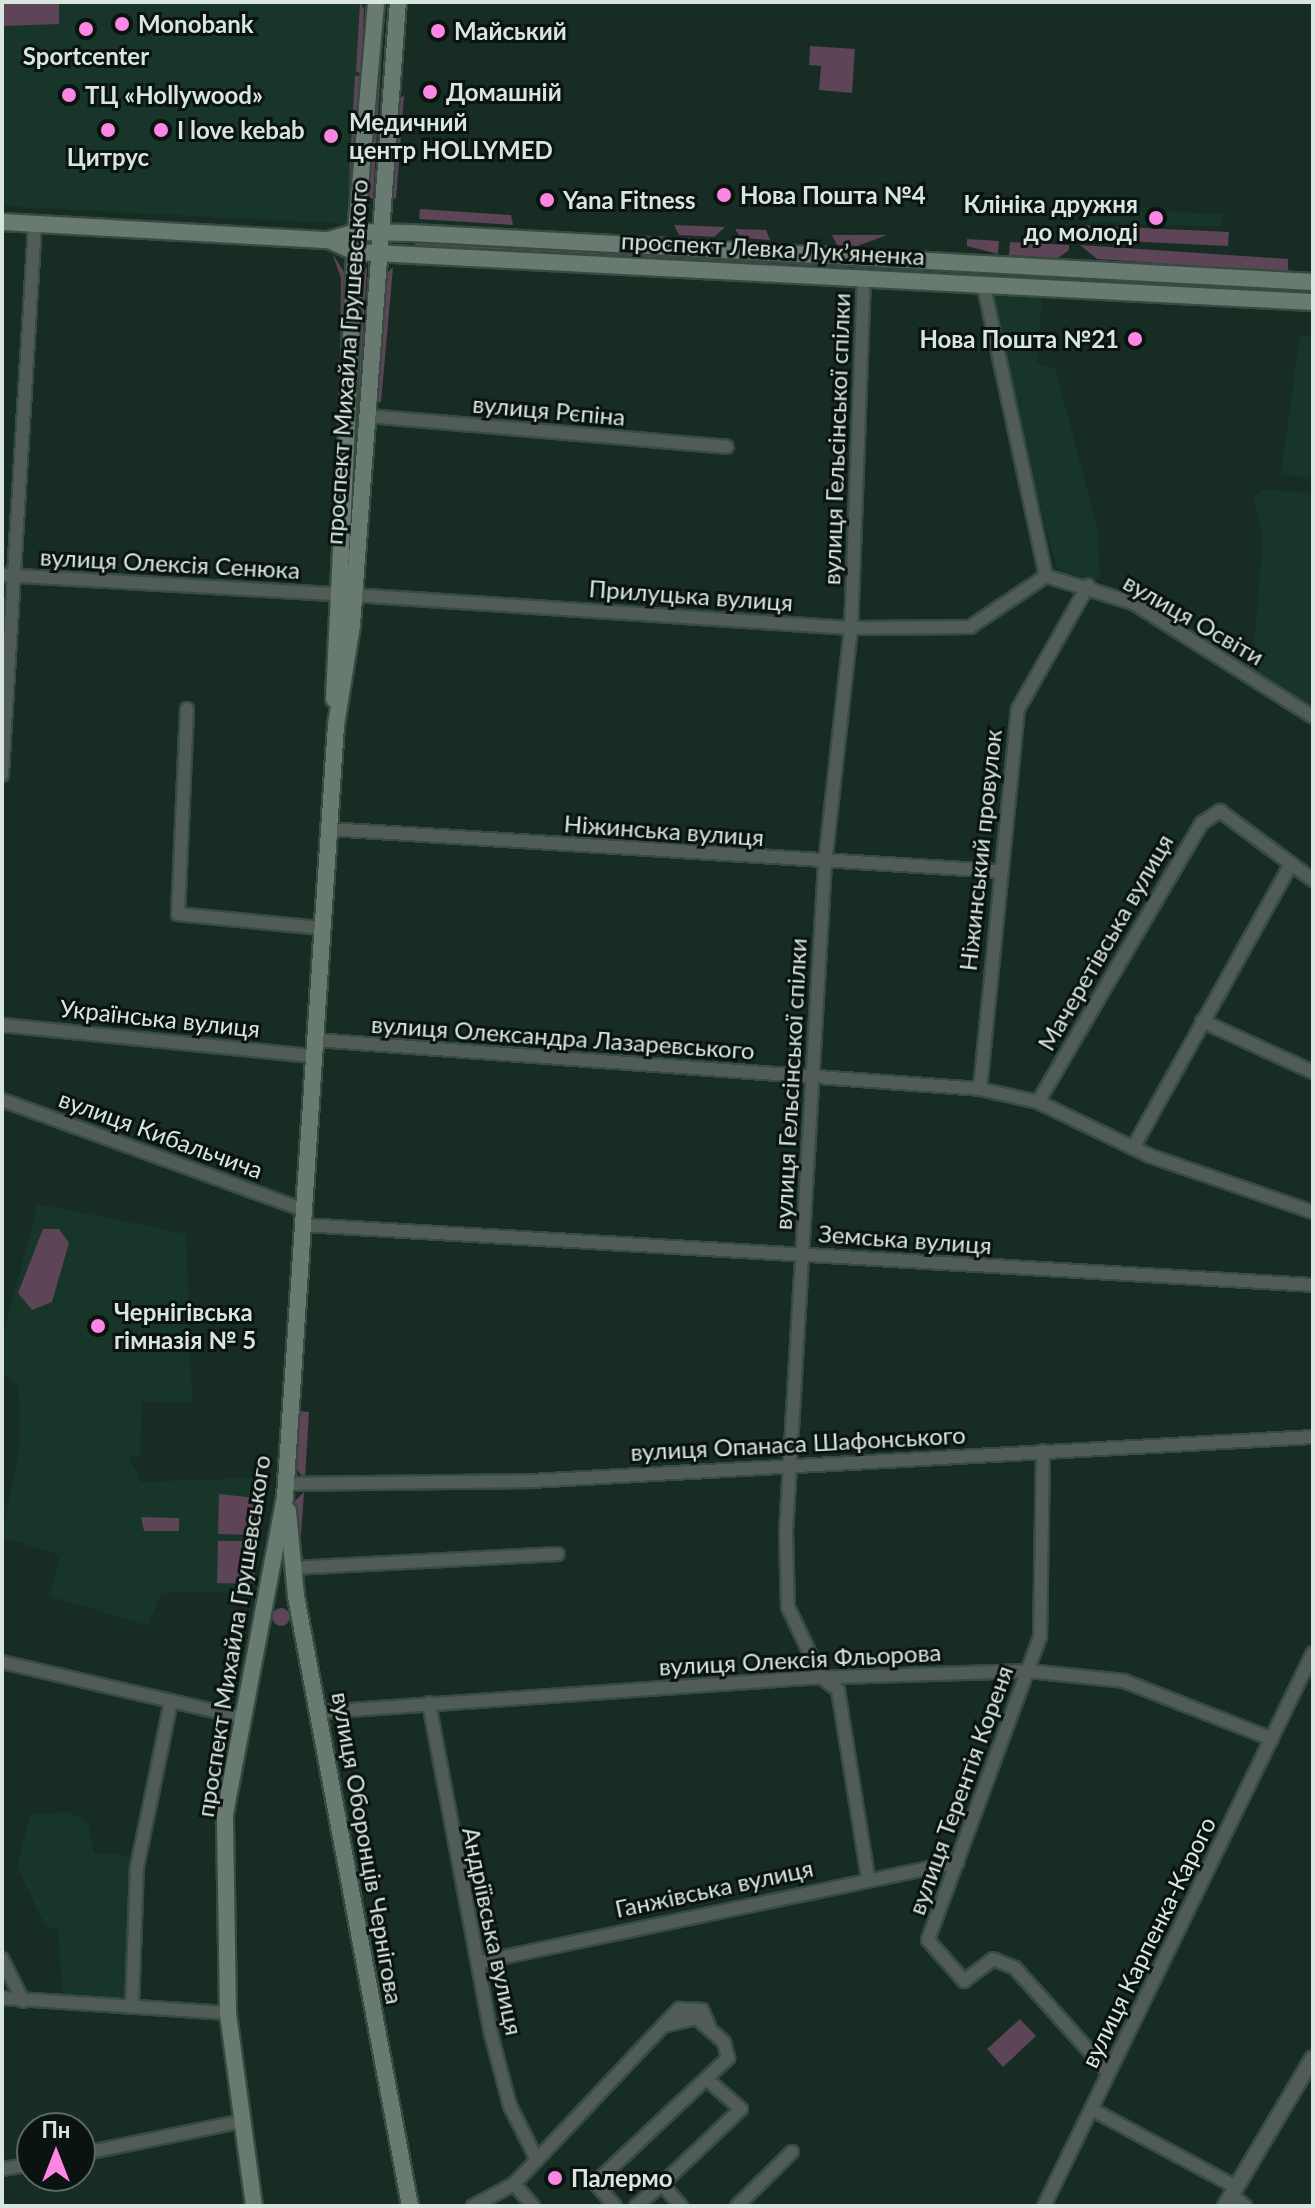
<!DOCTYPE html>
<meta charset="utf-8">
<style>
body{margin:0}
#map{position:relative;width:1315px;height:2208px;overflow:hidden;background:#172d24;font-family:Lato,sans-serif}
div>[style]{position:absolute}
.built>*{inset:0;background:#173629}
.green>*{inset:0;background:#5d4457}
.round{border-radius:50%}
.roads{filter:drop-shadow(2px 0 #364b42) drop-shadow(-2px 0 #364b42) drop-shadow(0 2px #364b42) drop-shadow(0 -2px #364b42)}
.minor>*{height:12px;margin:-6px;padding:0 6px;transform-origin:6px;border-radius:6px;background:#525c57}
.tertiary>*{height:14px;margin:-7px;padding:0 7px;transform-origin:7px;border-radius:7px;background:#525c57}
.secondary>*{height:16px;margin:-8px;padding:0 8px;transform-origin:8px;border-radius:8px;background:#697a71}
.dots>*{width:22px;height:22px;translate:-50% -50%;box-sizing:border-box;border:4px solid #0a130f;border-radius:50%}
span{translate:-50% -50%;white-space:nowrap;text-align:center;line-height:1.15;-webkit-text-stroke:6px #0a130f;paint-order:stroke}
.poi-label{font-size:24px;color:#d9e6df;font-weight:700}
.left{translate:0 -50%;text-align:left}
.right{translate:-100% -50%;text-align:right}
.street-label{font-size:24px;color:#d9e6df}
.frame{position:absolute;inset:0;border:4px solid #d9e6df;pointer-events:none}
.north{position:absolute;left:16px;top:2112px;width:80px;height:80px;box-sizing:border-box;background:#0a130f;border:2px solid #5d6762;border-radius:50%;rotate:0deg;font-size:22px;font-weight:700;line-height:32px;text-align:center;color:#d9e6df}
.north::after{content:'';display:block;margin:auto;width:28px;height:36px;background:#fc86e4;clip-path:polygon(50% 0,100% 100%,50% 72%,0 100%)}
</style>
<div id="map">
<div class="built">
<div style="clip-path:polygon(2px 2px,369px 2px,353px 224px,2px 206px)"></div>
<div style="clip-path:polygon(1089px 209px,1222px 214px,1222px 227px,1089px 222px)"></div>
<div style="clip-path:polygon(983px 291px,1042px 296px,1037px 363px,1056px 370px,1097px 529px,1100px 578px,1066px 575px,1056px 566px)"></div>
<div style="clip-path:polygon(1300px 335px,1313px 336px,1313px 477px,1281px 475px)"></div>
<div style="clip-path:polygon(1264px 490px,1313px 493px,1313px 710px,1252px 672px,1263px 537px,1253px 497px)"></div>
<div style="clip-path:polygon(38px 1204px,186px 1234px,192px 1402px,142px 1401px,140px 1457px,129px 1456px,141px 1482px,254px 1478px,251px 1591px,162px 1593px,147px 1625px,49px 1596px,60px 1555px,2px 1537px,20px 1443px,19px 1387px,2px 1371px,2px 1339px)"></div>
<div style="clip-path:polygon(68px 1812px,88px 1823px,94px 1853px,135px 1856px,132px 2007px,63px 2002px,58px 1929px,46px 1927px,17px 1867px,30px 1815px)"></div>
</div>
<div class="green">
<div style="clip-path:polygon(2px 2px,59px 2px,59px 24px,2px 26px)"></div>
<div style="clip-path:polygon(360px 2px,364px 9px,361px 73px,356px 72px)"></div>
<div style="clip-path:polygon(385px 2px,373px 198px,368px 198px,381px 31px)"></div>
<div style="clip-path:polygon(810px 46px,855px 49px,852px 93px,819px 90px,821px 66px,809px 65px)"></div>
<div style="clip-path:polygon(355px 76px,360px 76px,348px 196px)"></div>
<div style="clip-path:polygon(404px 96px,396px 199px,390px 198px,399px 98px)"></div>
<div style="clip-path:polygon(420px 209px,511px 215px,513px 225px,419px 219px)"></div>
<div style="clip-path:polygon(674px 225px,725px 227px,714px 237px,679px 235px)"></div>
<div style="clip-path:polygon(1080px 225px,1229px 232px,1228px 246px,1080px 239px)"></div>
<div style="clip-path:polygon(735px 229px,766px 230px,770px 240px,741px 238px)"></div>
<div style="clip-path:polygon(832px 235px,887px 235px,857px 246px,837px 245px)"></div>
<div style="clip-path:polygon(967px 239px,999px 241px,998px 254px,967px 246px)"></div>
<div style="clip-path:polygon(415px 241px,999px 270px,999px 275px,415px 245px)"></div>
<div style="clip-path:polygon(1010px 242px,1069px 245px,1069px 250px,1058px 258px,1009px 255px)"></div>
<div style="clip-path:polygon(1080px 245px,1288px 259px,1288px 272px,1097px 259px)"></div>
<div style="clip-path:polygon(332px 253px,346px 275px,340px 382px,341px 278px)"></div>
<div style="clip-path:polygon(393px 267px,381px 402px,376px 402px,385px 275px)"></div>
<div style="clip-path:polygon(367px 268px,349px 574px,344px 574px,363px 270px)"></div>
<div style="clip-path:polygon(1009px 271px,1287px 289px,1185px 287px)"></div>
<div style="clip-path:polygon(43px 1229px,59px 1229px,69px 1243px,52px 1302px,32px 1310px,18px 1293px)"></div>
<div style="clip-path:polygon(300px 1411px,309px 1412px,305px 1479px,297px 1470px)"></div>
<div style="clip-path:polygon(304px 1492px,299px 1564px,294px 1502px)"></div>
<div style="clip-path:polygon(219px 1494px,256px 1498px,257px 1535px,218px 1534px)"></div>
<div style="clip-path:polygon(141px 1517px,179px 1518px,179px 1531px,144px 1531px)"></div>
<div style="clip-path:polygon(218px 1541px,258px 1541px,254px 1584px,217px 1583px)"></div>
<div class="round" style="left:272px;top:1608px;width:18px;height:18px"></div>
<div style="clip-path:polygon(1020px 2019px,1036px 2036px,1003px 2067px,987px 2049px)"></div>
</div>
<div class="roads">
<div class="minor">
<div style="left:864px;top:276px;width:352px;rotate:92.1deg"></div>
<div style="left:851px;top:628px;width:235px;rotate:96.3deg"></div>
<div style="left:825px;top:862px;width:671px;rotate:93.33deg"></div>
<div style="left:786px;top:1532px;width:75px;rotate:88.5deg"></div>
<div style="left:788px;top:1607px;width:77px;rotate:64.8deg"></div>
<div style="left:821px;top:1677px;width:21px;rotate:37deg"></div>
<div style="left:838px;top:1690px;width:190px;rotate:80.9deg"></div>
<div style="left:368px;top:416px;width:360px;rotate:4.9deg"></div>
<div style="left:2px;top:575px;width:334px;rotate:3.3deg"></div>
<div style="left:1046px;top:576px;width:91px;rotate:17.2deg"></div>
<div style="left:1133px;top:603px;width:213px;rotate:32.3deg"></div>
<div style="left:353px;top:595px;width:499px;rotate:3.8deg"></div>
<div style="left:851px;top:628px;width:119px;rotate:-0.5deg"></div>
<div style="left:970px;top:627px;width:92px;rotate:-33.9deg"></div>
<div style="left:1046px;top:576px;width:300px;rotate:-102.1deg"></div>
<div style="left:187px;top:709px;width:205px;rotate:92.5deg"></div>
<div style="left:178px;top:914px;width:145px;rotate:5.6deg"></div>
<div style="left:2px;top:775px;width:552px;rotate:-86.57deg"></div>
<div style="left:328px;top:829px;width:670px;rotate:3.59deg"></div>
<div style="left:1202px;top:1021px;width:122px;rotate:24.7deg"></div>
<div style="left:2px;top:1025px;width:313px;rotate:5.7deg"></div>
<div style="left:315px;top:1040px;width:667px;rotate:4.21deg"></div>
<div style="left:980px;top:1089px;width:59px;rotate:12.6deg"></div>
<div style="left:1038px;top:1102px;width:124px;rotate:25.7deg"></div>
<div style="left:1150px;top:1156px;width:172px;rotate:19deg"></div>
<div style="left:980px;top:1089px;width:382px;rotate:-84.3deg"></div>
<div style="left:1018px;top:709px;width:142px;rotate:-60.4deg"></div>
<div style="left:2px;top:1100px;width:321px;rotate:20deg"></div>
<div style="left:1038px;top:1102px;width:324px;rotate:-59.6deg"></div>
<div style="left:1202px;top:823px;width:22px;rotate:-34deg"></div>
<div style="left:1220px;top:811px;width:116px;rotate:36.6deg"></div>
<div style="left:1133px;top:1148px;width:321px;rotate:-60.9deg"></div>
<div style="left:303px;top:1225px;width:1012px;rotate:3.4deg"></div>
<div style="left:1043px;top:1451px;width:186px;rotate:90.9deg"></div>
<div style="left:1040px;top:1637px;width:323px;rotate:110.3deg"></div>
<div style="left:928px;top:1940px;width:55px;rotate:48.7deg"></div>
<div style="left:964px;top:1981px;width:36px;rotate:-37deg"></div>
<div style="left:993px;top:1959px;width:24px;rotate:22deg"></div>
<div style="left:1015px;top:1968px;width:140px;rotate:48.2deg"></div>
<div style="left:286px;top:1484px;width:245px;rotate:-0.7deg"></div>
<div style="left:531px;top:1481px;width:783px;rotate:-3.22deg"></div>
<div style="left:293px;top:1568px;width:265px;rotate:-3deg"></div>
<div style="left:2px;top:1662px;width:245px;rotate:13deg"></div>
<div style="left:429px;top:1703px;width:337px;rotate:79.4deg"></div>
<div style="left:491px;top:2034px;width:74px;rotate:75.2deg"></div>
<div style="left:510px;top:2106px;width:60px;rotate:63.4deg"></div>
<div style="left:320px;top:1712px;width:488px;rotate:-4deg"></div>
<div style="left:807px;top:1678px;width:221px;rotate:-1.8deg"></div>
<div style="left:1028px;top:1671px;width:97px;rotate:5.9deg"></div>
<div style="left:1124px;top:1681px;width:159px;rotate:21.4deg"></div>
<div style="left:2px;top:1959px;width:47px;rotate:63.4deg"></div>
<div style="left:480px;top:1962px;width:488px;rotate:-11.8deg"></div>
<div style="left:2px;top:1998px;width:226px;rotate:3.8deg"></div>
<div style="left:132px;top:2007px;width:140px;rotate:-88deg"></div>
<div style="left:137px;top:1867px;width:168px;rotate:-78.4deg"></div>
<div style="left:1093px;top:2110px;width:162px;rotate:28.3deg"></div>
<div style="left:80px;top:2154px;width:166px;rotate:-11.4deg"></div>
<div style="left:2px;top:2169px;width:30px;rotate:-9deg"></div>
<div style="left:514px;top:2184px;width:29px;rotate:49deg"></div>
<div style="left:1231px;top:2195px;width:18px;rotate:38deg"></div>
<div style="left:473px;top:2206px;width:47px;rotate:-28.2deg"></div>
<div style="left:514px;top:2184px;width:241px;rotate:-46.7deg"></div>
<div style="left:679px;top:2009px;width:23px;rotate:2deg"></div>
<div style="left:702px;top:2010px;width:17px;rotate:66deg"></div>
<div style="left:615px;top:2206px;width:30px;rotate:-131deg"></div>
<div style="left:595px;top:2183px;width:183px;rotate:-43.2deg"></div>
<div style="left:728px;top:2058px;width:16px;rotate:-104deg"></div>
<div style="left:724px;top:2042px;width:37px;rotate:-139deg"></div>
<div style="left:696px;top:2018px;width:29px;rotate:166deg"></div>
<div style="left:636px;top:2206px;width:34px;rotate:-40deg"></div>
<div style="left:681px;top:2206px;width:29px;rotate:-131deg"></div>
<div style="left:662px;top:2184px;width:109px;rotate:-43.5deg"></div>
<div style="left:741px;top:2109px;width:41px;rotate:-138.9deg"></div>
<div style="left:737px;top:2206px;width:77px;rotate:-44.5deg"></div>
<div style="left:1044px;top:2206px;width:615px;rotate:-64.06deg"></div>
</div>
<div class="tertiary">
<div style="left:1225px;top:2206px;width:172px;rotate:-59.3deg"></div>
</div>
<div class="secondary">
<div style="left:2px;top:222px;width:327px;rotate:3.2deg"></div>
<div style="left:329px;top:240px;width:28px;rotate:-17deg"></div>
<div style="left:356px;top:232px;width:56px;rotate:1deg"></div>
<div style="left:412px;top:233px;width:902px;rotate:3.11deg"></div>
<div style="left:329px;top:240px;width:29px;rotate:25deg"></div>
<div style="left:355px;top:252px;width:959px;rotate:2.99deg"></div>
<div style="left:334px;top:699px;width:468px;rotate:-87.3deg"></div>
<div style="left:356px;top:232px;width:231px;rotate:-85deg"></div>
<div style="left:288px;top:1511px;width:85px;rotate:84.6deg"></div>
<div style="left:296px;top:1596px;width:621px;rotate:79.41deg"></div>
<div style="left:254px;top:2206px;width:195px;rotate:-97.7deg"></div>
<div style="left:228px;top:2013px;width:199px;rotate:-90.9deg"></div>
<div style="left:225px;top:1814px;width:323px;rotate:-79.3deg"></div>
<div style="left:285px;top:1497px;width:774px;rotate:-86.22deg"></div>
<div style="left:336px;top:725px;width:101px;rotate:-80.9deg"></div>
<div style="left:352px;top:625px;width:625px;rotate:-85.78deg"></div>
</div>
</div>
<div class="dots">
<div style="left:122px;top:24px;background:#fc86e4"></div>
<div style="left:86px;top:29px;background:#fc86e4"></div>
<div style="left:438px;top:31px;background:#fc86e4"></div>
<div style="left:430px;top:92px;background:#fc86e4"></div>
<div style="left:69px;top:95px;background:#fc86e4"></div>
<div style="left:108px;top:130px;background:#fc86e4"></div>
<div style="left:161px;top:130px;background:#fc86e4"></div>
<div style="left:331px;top:136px;background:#fc86e4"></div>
<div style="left:724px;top:195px;background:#fc86e4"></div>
<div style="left:547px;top:200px;background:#fc86e4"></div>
<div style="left:1156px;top:218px;background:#fc86e4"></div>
<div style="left:1135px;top:339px;background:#fc86e4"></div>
<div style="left:98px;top:1326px;background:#fc86e4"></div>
<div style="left:555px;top:2178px;background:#fc86e4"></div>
</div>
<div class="poi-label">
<span class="left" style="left:138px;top:24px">Monobank</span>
<span class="left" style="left:454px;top:31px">Майський</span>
<span style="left:86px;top:56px">Sportcenter</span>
<span class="left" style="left:446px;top:92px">Домашній</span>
<span class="left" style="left:85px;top:95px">ТЦ «Hollywood»</span>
<span class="left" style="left:349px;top:136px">Медичний<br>центр HOLLYMED</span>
<span class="left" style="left:177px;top:130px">I love kebab</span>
<span style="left:108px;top:157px">Цитрус</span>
<span class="left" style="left:740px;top:195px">Нова Пошта №4</span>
<span class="left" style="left:563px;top:200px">Yana Fitness</span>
<span class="right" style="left:1138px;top:218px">Клініка дружня<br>до молоді</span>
<span class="right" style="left:1119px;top:339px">Нова Пошта №21</span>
<span class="left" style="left:114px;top:1326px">Чернігівська<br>гімназія № 5</span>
<span class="left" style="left:571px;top:2178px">Палермо</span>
</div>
<div class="street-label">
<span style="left:773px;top:248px;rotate:3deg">проспект Левка Лукʼяненка</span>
<span style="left:346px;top:362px;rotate:-86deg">проспект Михайла Грушевського</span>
<span style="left:549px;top:410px;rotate:5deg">вулиця Рєпіна</span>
<span style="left:836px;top:439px;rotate:-88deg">вулиця Гельсінської спілки</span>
<span style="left:170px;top:563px;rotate:3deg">вулиця Олексія Сенюка</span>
<span style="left:691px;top:595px;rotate:4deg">Прилуцька вулиця</span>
<span style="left:1194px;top:619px;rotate:30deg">вулиця Освіти</span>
<span style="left:664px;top:830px;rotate:4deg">Ніжинська вулиця</span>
<span style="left:980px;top:850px;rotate:-84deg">Ніжинський провулок</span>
<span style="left:1105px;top:942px;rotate:-60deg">Мачеретівська вулиця</span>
<span style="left:160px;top:1018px;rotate:6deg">Українська вулиця</span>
<span style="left:563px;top:1037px;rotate:4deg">вулиця Олександра Лазаревського</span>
<span style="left:790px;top:1084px;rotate:-87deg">вулиця Гельсінської спілки</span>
<span style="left:161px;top:1134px;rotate:20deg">вулиця Кибальчича</span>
<span style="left:905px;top:1239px;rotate:4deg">Земська вулиця</span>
<span style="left:798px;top:1443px;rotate:-3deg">вулиця Опанаса Шафонського</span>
<span style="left:233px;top:1636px;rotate:-81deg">проспект Михайла Грушевського</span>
<span style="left:800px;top:1659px;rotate:-3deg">вулиця Олексія Фльорова</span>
<span style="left:960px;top:1790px;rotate:-70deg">вулиця Терентія Кореня</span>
<span style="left:368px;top:1848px;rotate:80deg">вулиця Оборонців Чернігова</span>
<span style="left:714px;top:1888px;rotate:-12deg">Ганжівська вулиця</span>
<span style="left:493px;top:1931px;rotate:78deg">Андріївська вулиця</span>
<span style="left:1148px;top:1942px;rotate:-64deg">вулиця Карпенка-Карого</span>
</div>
<div class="frame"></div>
<div class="north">Пн</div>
</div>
